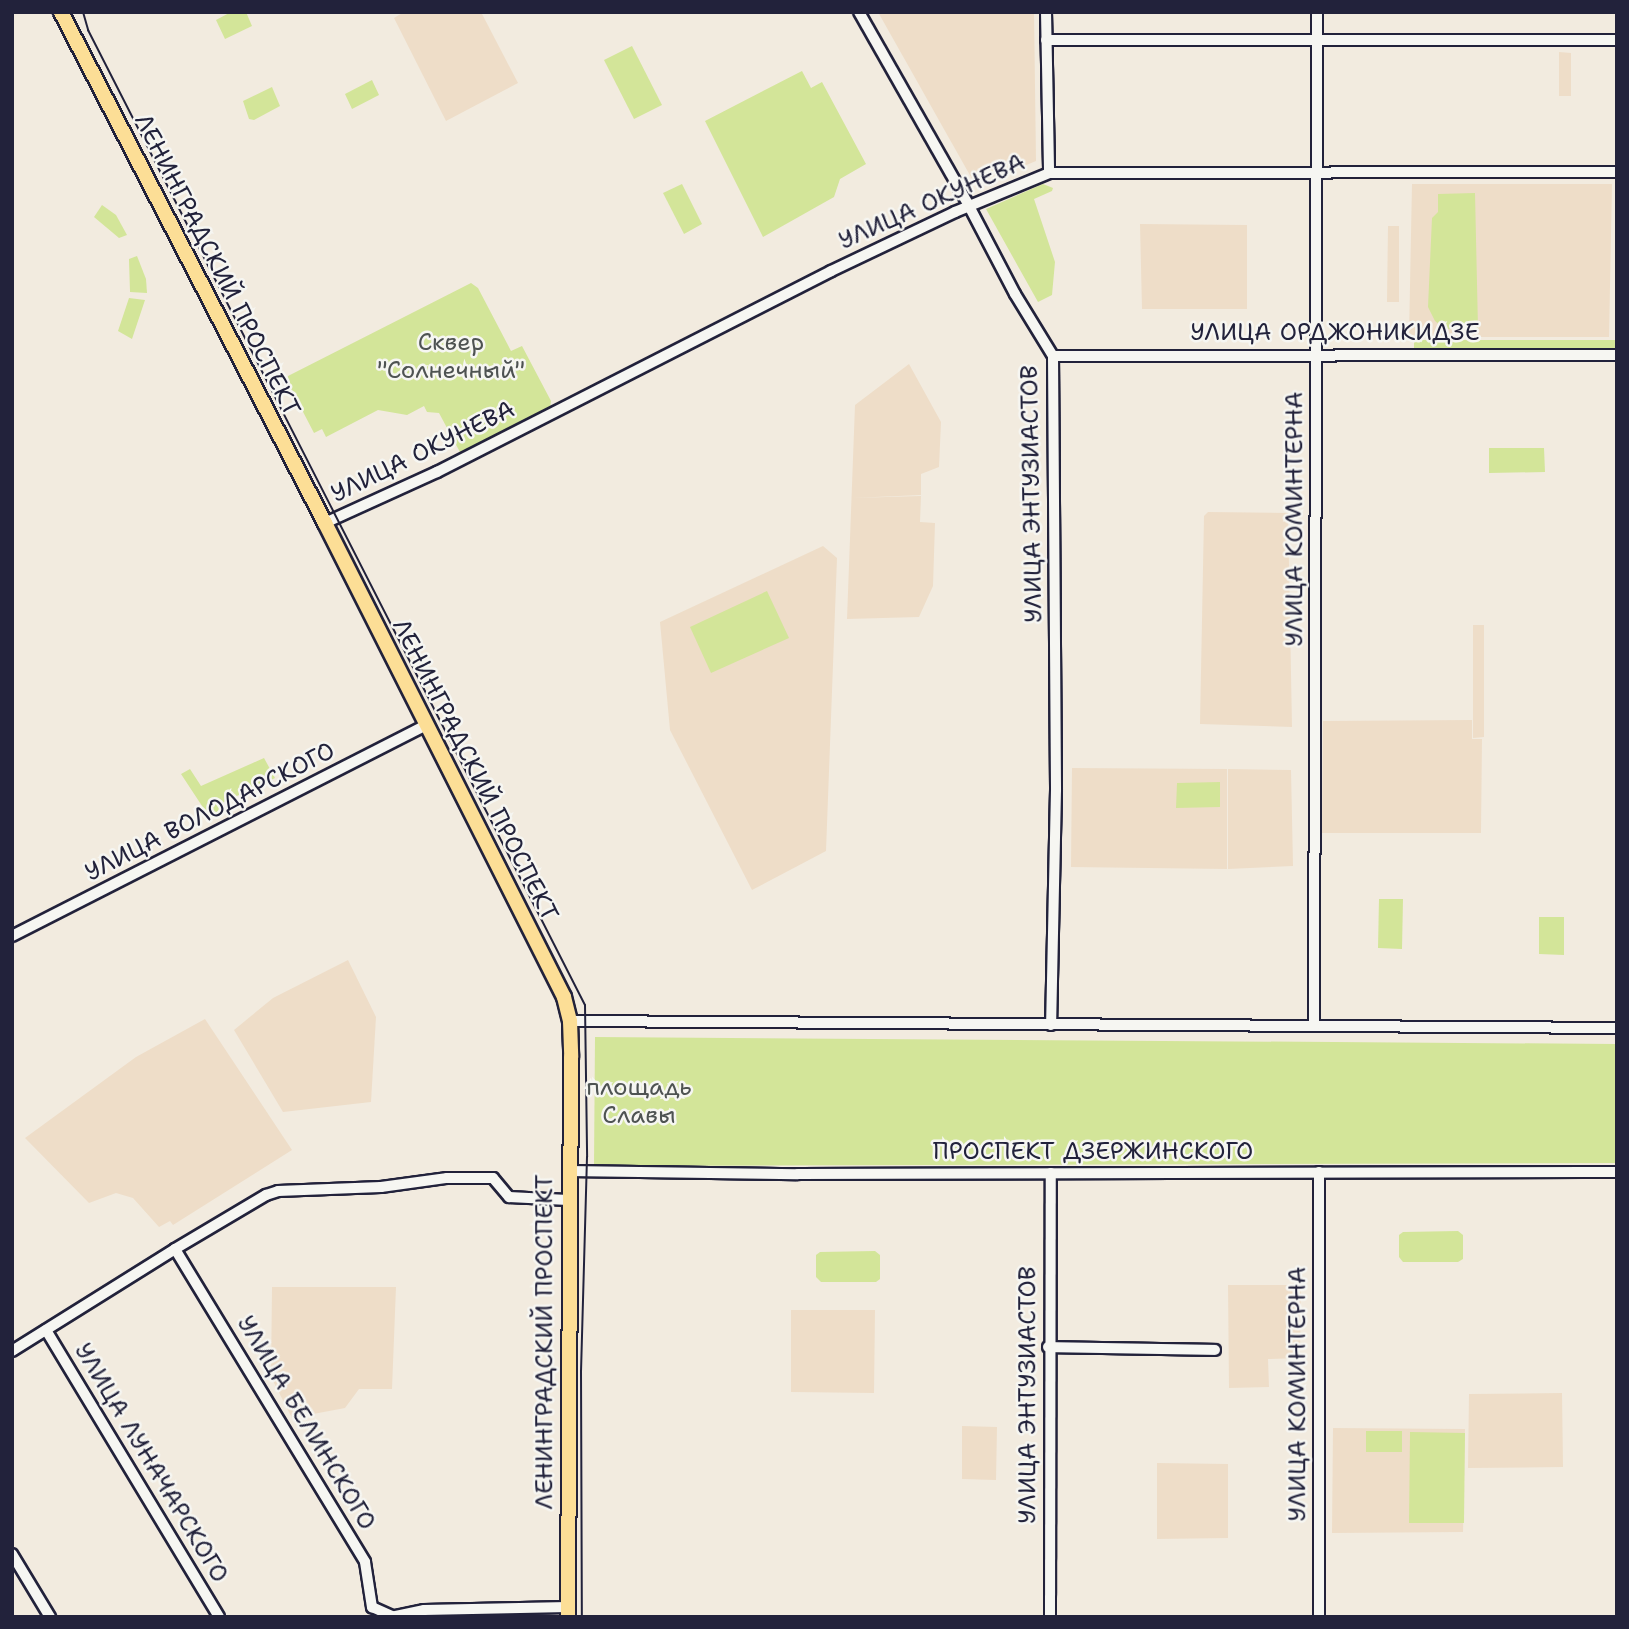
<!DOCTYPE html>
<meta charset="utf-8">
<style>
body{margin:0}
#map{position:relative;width:1629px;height:1629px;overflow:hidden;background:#f2ebdf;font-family:"Shantell Sans",sans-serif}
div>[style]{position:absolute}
.built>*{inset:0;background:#eeddc8}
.green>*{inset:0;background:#d3e599}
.roads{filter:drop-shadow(2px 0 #22223b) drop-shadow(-2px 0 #22223b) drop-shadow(0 2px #22223b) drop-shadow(0 -2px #22223b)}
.minor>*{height:10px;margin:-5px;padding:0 5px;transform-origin:5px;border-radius:5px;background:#f6f6f2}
.major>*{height:14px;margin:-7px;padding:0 7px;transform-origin:7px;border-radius:7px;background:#fcde96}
.tram>*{height:2px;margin:-1px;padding:0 1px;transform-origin:1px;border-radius:1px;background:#22223b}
span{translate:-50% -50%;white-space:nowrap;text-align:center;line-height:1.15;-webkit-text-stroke:5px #f6f6f2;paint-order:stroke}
.street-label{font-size:24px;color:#22223b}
.park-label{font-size:24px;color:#4e5352}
.frame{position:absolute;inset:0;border:14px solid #22223b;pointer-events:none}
</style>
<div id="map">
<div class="built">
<div style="clip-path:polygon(404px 12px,481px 12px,518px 83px,446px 121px,394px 18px)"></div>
<div style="clip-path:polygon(878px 12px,1034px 12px,1036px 161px,976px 186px)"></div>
<div style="clip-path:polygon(1559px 52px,1571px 53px,1571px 96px,1559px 96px)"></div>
<div style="clip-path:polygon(1412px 184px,1612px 184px,1609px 337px,1409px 337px)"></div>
<div style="clip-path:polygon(1140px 224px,1247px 225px,1247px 309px,1142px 309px)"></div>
<div style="clip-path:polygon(1388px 226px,1399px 226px,1399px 302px,1387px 302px)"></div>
<div style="clip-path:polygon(909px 364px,941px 422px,939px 467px,921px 474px,921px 495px,852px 498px,921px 496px,920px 522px,935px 523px,933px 586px,919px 617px,847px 619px,855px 405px)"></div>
<div style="clip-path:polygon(1208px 512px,1288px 513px,1292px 727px,1200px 724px,1204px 516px)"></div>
<div style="clip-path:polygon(823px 546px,837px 558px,826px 851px,752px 890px,670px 730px,660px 622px)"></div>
<div style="clip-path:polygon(1473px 625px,1484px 625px,1484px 737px,1473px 738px)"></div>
<div style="clip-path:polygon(1472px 720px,1472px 739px,1482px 739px,1481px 833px,1322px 833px,1323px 721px)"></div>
<div style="clip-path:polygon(1072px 768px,1227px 769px,1227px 869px,1071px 867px)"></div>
<div style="clip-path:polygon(1228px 769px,1291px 770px,1293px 866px,1228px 869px)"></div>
<div style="clip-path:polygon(348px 960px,376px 1017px,371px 1102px,283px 1112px,234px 1030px,273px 998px)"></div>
<div style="clip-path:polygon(205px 1019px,292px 1150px,173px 1225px,170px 1221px,159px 1227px,133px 1198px,116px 1193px,89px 1203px,25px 1138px,136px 1057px)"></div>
<div style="clip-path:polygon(1228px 1285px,1301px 1285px,1300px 1358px,1268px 1359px,1269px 1387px,1229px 1388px)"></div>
<div style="clip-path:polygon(272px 1287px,396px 1287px,392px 1389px,359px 1389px,345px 1408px,292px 1418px,271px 1377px)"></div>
<div style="clip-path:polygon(791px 1310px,875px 1310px,874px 1393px,791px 1392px)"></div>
<div style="clip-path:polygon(1562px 1393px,1563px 1467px,1468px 1468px,1469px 1394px)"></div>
<div style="clip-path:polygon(962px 1426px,997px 1427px,996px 1480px,962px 1479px)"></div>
<div style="clip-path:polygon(1333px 1428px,1465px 1429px,1463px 1532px,1332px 1533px)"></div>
<div style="clip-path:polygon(1157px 1463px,1228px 1464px,1228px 1538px,1157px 1539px)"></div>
</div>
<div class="green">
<div style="clip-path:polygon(231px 12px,246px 12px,252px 26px,225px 39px,216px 20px)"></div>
<div style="clip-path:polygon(632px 46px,662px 105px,634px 119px,604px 60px)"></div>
<div style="clip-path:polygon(802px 71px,811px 88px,822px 82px,866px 164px,840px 179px,834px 197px,763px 237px,705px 121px)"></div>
<div style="clip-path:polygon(372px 80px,379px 95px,352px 109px,345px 94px)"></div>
<div style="clip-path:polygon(272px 87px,280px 106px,254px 120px,249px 119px,243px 101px)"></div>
<div style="clip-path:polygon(682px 184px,702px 224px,684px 234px,663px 193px)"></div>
<div style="clip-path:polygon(1043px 184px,1053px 188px,1052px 191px,1034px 199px,1055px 262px,1052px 295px,1038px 302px,986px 209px)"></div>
<div style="clip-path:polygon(1475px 193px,1478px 328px,1445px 329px,1435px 321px,1428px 307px,1432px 218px,1438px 212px,1438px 194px)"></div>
<div style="clip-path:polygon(102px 205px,116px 215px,127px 235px,119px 238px,94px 217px)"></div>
<div style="clip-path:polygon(137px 256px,146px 279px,147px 293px,130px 292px,129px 259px)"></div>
<div style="clip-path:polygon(471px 283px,478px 288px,511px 351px,522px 346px,551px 401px,550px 408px,461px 454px,439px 413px,427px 412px,424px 406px,407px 415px,378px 410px,326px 437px,322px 429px,314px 433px,287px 381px,288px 376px)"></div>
<div style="clip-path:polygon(129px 298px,145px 300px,132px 339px,118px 331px)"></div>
<div style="clip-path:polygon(1414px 340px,1617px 340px,1617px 348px,1414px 349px)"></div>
<div style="clip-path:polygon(1489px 448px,1544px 448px,1545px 472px,1489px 473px)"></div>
<div style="clip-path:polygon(767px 591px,789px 638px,711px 673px,690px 627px)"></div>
<div style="clip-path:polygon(264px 758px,275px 778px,224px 802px,215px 815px,206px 812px,181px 774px,190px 769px,201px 786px)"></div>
<div style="clip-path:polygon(1220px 782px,1220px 807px,1176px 808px,1177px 783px)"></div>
<div style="clip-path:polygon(1379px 899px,1403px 899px,1402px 949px,1378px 948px)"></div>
<div style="clip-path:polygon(1539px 917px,1564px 917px,1564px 955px,1539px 954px)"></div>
<div style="clip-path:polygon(595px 1037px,1617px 1044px,1617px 1163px,594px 1166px)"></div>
<div style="clip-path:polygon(1458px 1231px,1463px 1235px,1463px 1259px,1458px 1262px,1403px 1262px,1399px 1257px,1399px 1235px,1403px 1232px)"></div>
<div style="clip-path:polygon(875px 1251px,880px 1255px,880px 1279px,876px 1282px,821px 1282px,816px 1277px,816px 1255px,820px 1252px)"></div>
<div style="clip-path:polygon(1366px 1431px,1402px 1431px,1402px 1452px,1366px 1452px)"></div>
<div style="clip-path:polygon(1410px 1432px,1465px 1433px,1464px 1523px,1409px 1523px)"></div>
</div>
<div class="roads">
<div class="minor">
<div style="left:859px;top:12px;width:223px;rotate:60.4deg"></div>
<div style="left:969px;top:206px;width:99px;rotate:62.4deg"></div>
<div style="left:1015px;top:294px;width:73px;rotate:58.5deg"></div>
<div style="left:1053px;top:356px;width:434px;rotate:89.6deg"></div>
<div style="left:1056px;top:790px;width:235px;rotate:91.2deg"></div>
<div style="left:1046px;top:12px;width:161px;rotate:88.9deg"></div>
<div style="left:1046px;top:40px;width:571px"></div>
<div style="left:1053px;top:356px;width:564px;rotate:-0.1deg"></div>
<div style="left:325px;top:523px;width:123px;rotate:-24.5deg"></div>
<div style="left:437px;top:472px;width:442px;rotate:-27deg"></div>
<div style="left:831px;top:271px;width:137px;rotate:-25.4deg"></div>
<div style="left:955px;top:212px;width:102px;rotate:-22.5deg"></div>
<div style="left:1049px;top:173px;width:568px;rotate:-0.1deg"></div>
<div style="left:12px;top:936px;width:466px;rotate:-27deg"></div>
<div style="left:570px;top:1021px;width:1047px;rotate:0.38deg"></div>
<div style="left:1314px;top:1026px;width:1014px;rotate:-89.83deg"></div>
<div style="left:569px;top:1171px;width:229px;rotate:0.8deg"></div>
<div style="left:798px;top:1174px;width:819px;rotate:-0.14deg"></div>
<div style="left:1319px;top:1172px;width:445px;rotate:90deg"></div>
<div style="left:175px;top:1249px;width:366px;rotate:58.7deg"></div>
<div style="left:365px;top:1562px;width:46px;rotate:81.2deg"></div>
<div style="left:372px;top:1607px;width:22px;rotate:24deg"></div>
<div style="left:46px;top:1330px;width:335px;rotate:58.9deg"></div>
<div style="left:1048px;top:1347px;width:167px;rotate:1deg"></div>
<div style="left:12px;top:1351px;width:192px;rotate:-32deg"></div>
<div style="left:175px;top:1249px;width:106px;rotate:-30.7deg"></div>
<div style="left:266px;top:1195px;width:13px;rotate:-18deg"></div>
<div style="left:278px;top:1191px;width:103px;rotate:-2.2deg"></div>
<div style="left:381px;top:1187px;width:67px;rotate:-7.8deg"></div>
<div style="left:447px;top:1178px;width:46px"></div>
<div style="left:493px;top:1178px;width:25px;rotate:50deg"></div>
<div style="left:509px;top:1197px;width:59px;rotate:2.9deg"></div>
<div style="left:12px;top:1554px;width:74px;rotate:58.9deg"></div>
<div style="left:391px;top:1617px;width:34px;rotate:-12deg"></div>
<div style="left:424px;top:1610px;width:144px;rotate:-1.2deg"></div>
<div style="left:1050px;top:1617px;width:444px;rotate:-89.9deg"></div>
</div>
<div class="major">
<div style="left:61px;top:12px;width:575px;rotate:62.68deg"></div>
<div style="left:325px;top:523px;width:531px;rotate:63.24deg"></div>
<div style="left:564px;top:997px;width:25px;rotate:76deg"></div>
<div style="left:570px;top:1021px;width:36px;rotate:88deg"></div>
<div style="left:571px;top:1057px;width:560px;rotate:90.31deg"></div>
</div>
</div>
<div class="tram">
<div style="left:83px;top:12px;width:19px;rotate:74deg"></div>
<div style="left:88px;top:30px;width:1094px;rotate:62.99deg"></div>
<div style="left:585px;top:1005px;width:152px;rotate:89.2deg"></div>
<div style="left:587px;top:1157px;width:214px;rotate:91.6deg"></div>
<div style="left:581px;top:1371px;width:246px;rotate:89.8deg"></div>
</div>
<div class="street-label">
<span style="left:932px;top:202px;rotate:-24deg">УЛИЦА ОКУНЕВА</span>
<span style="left:217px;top:265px;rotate:63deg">ЛЕНИНГРАДСКИЙ ПРОСПЕКТ</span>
<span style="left:1335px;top:333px">УЛИЦА ОРДЖОНИКИДЗЕ</span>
<span style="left:423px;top:452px;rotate:-26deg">УЛИЦА ОКУНЕВА</span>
<span style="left:1032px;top:494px;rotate:-91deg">УЛИЦА ЭНТУЗИАСТОВ</span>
<span style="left:1295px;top:519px;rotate:-90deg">УЛИЦА КОМИНТЕРНА</span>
<span style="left:475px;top:770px;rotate:63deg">ЛЕНИНГРАДСКИЙ ПРОСПЕКТ</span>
<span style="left:210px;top:812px;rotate:-27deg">УЛИЦА ВОЛОДАРСКОГО</span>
<span style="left:1093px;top:1152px">ПРОСПЕКТ ДЗЕРЖИНСКОГО</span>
<span style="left:545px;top:1342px;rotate:-90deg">ЛЕНИНГРАДСКИЙ ПРОСПЕКТ</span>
<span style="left:1298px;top:1394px;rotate:-90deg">УЛИЦА КОМИНТЕРНА</span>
<span style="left:1028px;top:1395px;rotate:-90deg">УЛИЦА ЭНТУЗИАСТОВ</span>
<span style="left:306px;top:1423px;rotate:59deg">УЛИЦА БЕЛИНСКОГО</span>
<span style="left:151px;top:1463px;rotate:59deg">УЛИЦА ЛУНАЧАРСКОГО</span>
</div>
<div class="park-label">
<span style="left:451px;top:357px">Сквер<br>"Солнечный"</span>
<span style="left:639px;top:1102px">площадь<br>Славы</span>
</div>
<div class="frame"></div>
</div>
